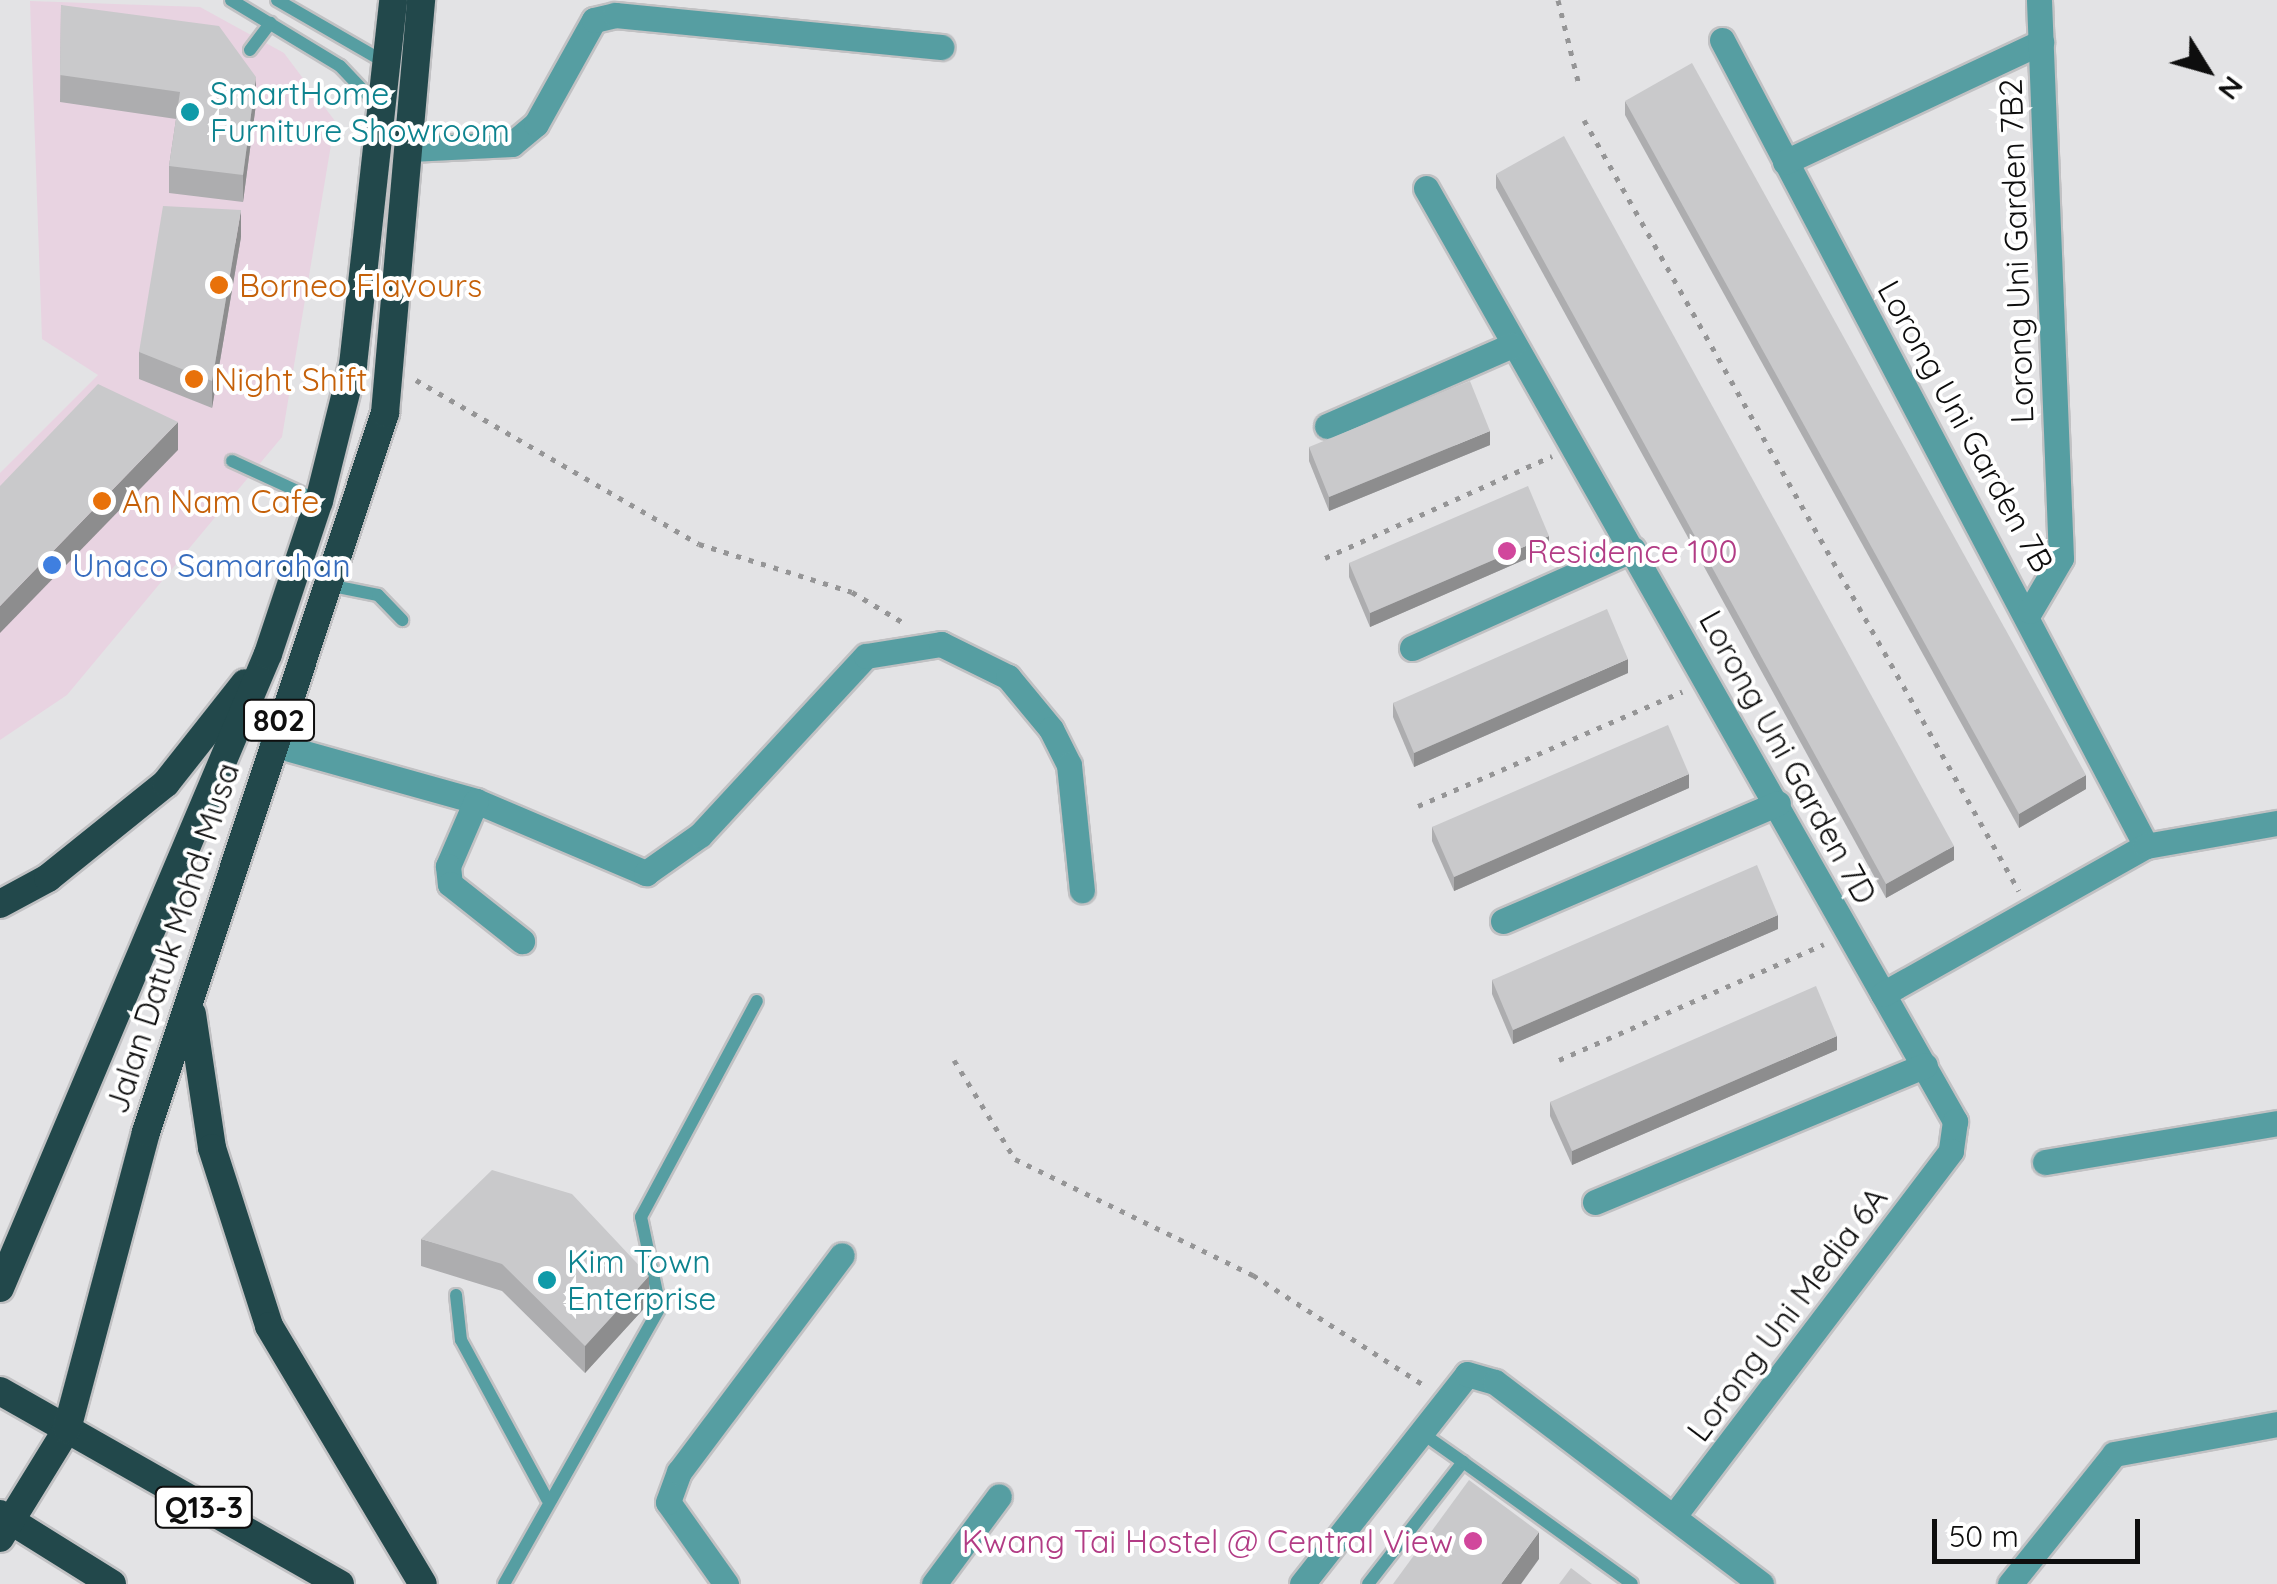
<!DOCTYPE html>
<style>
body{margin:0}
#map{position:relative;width:2277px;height:1584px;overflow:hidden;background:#e3e3e5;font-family:Quicksand,sans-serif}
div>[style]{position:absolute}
.commercial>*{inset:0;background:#e8d3e1}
.path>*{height:5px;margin-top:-2.5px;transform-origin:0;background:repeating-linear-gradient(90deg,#959596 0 5px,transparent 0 13px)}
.roads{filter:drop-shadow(2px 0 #c1c1c3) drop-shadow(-2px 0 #c1c1c3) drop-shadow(0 2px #c1c1c3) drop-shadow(0 -2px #c1c1c3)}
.service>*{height:12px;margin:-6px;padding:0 6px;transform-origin:6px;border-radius:6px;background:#569ea2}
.minor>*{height:25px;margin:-12.5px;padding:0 12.5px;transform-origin:12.5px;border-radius:12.5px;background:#569ea2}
.trunk>*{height:28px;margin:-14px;padding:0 14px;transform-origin:14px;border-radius:14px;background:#22484b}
.wall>*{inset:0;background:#adadaf}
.shaded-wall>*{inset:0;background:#8d8d8e}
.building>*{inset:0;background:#c9c9cb}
.dots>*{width:28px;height:28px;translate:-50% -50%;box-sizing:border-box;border:5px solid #fff;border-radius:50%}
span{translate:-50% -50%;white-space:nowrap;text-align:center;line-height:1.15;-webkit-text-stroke:8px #fff;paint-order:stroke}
.shield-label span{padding:2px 8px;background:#fff;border:2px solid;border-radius:8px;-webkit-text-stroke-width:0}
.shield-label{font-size:30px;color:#0e0e0e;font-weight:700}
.culture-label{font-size:32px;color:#0d838f}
.left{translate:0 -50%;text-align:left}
.street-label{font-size:32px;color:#0e0e0e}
.food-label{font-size:32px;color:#c56008}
.hotel-label{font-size:32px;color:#b23c85}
.right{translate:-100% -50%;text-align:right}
.shop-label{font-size:32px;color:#366cbe}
.north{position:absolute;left:2157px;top:20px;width:100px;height:100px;-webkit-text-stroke:8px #fff;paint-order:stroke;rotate:127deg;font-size:28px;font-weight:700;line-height:40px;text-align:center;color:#0e0e0e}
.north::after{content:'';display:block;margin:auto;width:35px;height:45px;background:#0e0e0e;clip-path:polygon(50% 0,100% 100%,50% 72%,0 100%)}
.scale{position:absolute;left:1932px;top:1519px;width:208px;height:45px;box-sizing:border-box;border:5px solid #0e0e0e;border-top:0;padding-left:12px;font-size:30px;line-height:35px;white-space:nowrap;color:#0e0e0e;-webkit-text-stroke:8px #fff;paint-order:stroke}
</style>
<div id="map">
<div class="commercial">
<div style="clip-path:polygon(30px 1px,200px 7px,284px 53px,335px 121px,282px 437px,67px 695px,0 740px,0 473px,98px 375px,42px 339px)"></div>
</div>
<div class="path">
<div style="left:1558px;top:0;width:88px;rotate:76.1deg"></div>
<div style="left:1584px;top:120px;width:885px;rotate:60.57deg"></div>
<div style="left:416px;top:380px;width:327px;rotate:30.1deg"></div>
<div style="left:699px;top:544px;width:160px;rotate:17.4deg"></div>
<div style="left:852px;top:592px;width:61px;rotate:30.8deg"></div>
<div style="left:1325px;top:558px;width:249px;rotate:-24.2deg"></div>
<div style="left:1418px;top:806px;width:288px;rotate:-23.4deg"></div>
<div style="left:954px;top:1060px;width:116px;rotate:58.4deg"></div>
<div style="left:1015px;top:1159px;width:265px;rotate:26deg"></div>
<div style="left:1253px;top:1275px;width:207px;rotate:32.8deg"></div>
<div style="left:1559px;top:1060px;width:289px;rotate:-23.6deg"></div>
</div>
<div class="roads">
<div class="service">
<div style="left:231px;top:0;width:127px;rotate:31.2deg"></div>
<div style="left:340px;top:66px;width:55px;rotate:46.5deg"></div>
<div style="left:277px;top:0;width:126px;rotate:30deg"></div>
<div style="left:250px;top:50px;width:34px;rotate:-53deg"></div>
<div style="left:232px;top:461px;width:96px;rotate:24.7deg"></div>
<div style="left:328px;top:585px;width:51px;rotate:11.3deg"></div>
<div style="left:378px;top:595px;width:35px;rotate:46deg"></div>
<div style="left:456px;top:1295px;width:45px;rotate:83.7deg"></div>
<div style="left:461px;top:1340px;width:181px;rotate:61.6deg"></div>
<div style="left:1463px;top:1462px;width:208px;rotate:35.8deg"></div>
<div style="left:504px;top:1584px;width:318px;rotate:-60.6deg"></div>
<div style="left:660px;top:1307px;width:92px;rotate:-101.9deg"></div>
<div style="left:641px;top:1217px;width:245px;rotate:-61.8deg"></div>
<div style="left:1368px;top:1584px;width:155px;rotate:-52.1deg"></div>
<div style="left:1463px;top:1462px;width:54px;rotate:-144.8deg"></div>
</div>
<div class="minor">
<div style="left:1722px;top:40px;width:911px;rotate:62.25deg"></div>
<div style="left:410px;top:149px;width:102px;rotate:-2.8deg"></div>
<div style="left:512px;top:144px;width:31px;rotate:-40deg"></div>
<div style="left:536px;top:124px;width:119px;rotate:-60.9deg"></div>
<div style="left:594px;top:20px;width:22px;rotate:-13deg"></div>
<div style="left:615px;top:15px;width:328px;rotate:5.6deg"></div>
<div style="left:1785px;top:162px;width:283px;rotate:-25.1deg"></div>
<div style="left:1426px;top:188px;width:1073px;rotate:60.45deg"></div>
<div style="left:1955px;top:1121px;width:30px;rotate:98deg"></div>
<div style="left:1951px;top:1151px;width:458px;rotate:127.2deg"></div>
<div style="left:1327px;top:426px;width:202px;rotate:-23.6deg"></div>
<div style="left:2030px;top:611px;width:61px;rotate:-59.7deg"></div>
<div style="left:2061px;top:558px;width:558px;rotate:-92.26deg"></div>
<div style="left:1412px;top:648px;width:242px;rotate:-24.1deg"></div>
<div style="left:272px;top:744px;width:212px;rotate:15.6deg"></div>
<div style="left:476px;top:801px;width:185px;rotate:23deg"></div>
<div style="left:646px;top:873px;width:66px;rotate:-35.1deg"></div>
<div style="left:700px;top:835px;width:244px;rotate:-47.2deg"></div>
<div style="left:866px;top:656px;width:76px;rotate:-9.1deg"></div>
<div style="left:941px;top:644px;width:75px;rotate:26.2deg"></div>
<div style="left:1008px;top:677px;width:67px;rotate:50.4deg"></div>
<div style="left:1051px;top:729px;width:40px;rotate:63.4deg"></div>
<div style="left:1069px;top:765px;width:126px;rotate:84.1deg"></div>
<div style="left:476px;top:801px;width:71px;rotate:113.3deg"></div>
<div style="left:448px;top:866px;width:18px;rotate:84deg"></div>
<div style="left:450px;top:884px;width:92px;rotate:38.4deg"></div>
<div style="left:1503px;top:921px;width:299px;rotate:-23.2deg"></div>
<div style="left:1883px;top:994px;width:302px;rotate:-29.4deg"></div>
<div style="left:2146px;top:846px;width:133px;rotate:-10deg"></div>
<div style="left:2045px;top:1162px;width:235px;rotate:-9.5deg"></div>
<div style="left:1595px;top:1202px;width:357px;rotate:-22.5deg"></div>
<div style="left:726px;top:1584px;width:100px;rotate:-125.3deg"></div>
<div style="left:668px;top:1502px;width:32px;rotate:-70deg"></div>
<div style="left:679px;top:1472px;width:271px;rotate:-53.1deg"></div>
<div style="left:934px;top:1584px;width:109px;rotate:-53.5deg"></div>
<div style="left:1302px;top:1584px;width:267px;rotate:-51.8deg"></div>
<div style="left:1467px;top:1374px;width:29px;rotate:16deg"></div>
<div style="left:1495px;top:1382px;width:334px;rotate:37.2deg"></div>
<div style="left:2010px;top:1584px;width:166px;rotate:-51.3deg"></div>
<div style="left:2114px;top:1454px;width:166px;rotate:-10.4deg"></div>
</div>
<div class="trunk">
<div style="left:0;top:904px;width:55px;rotate:-28.4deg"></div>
<div style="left:48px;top:878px;width:151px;rotate:-38.8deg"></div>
<div style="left:166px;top:783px;width:127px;rotate:-51.7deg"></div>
<div style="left:192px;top:1014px;width:135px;rotate:81.5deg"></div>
<div style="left:212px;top:1148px;width:187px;rotate:72.2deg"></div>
<div style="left:269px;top:1326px;width:300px;rotate:59.2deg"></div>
<div style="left:0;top:1288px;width:688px;rotate:-67.09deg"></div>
<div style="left:268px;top:654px;width:161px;rotate:-71.6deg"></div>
<div style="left:319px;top:501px;width:140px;rotate:-76deg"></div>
<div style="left:353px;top:365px;width:367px;rotate:-83.7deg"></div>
<div style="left:0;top:1391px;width:391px;rotate:29.6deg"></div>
<div style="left:0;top:1514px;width:132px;rotate:32deg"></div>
<div style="left:0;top:1538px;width:128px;rotate:-58.4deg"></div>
<div style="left:67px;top:1429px;width:307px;rotate:-75.1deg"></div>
<div style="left:146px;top:1132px;width:758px;rotate:-71.61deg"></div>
<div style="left:385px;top:413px;width:415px;rotate:-85deg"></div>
</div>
</div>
<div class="wall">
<div style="clip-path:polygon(61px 5px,256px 104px,243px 202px,169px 193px,169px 166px,176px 119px,60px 102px)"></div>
<div style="clip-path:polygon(1625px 101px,2086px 789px,2019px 828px,1625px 115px)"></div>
<div style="clip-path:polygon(1496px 174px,1954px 860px,1886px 898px,1496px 188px)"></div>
<div style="clip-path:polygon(241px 237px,212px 408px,139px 379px,139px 352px)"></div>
<div style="clip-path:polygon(1490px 445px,1329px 511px,1309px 461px,1309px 447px)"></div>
<div style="clip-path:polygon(1549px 549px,1370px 627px,1349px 577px,1349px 563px)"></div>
<div style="clip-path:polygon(1628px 673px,1414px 767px,1393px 717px,1393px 703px)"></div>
<div style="clip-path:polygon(1689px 788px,1454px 891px,1432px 841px,1432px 827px)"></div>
<div style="clip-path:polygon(1778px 929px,1513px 1044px,1492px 994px,1492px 980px)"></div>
<div style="clip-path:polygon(1837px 1050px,1572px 1165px,1550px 1116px,1550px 1102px)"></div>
<div style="clip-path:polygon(421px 1239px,649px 1303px,585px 1373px,502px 1291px,421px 1266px)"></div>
</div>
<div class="shaded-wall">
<div style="clip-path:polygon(256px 77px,256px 104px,243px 202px,243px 175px)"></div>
<div style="clip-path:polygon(241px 210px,241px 237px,212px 408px,212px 381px)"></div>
<div style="clip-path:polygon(178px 422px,178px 450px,0 633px,0 606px)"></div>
<div style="clip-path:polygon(1490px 431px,1490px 445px,1329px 511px,1329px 497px)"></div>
<div style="clip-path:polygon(1549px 536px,1549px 549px,1370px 627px,1370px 613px)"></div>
<div style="clip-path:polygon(1628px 659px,1628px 673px,1414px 767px,1414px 753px)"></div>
<div style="clip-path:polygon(1689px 774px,1689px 788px,1454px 891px,1454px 877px)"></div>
<div style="clip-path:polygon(2086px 775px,2086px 789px,2019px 828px,2019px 814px)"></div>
<div style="clip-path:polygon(1954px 846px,1954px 860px,1886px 898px,1886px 884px)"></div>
<div style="clip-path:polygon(1778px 915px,1778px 929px,1513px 1044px,1513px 1030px)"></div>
<div style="clip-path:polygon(1837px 1036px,1837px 1050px,1572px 1165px,1572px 1151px)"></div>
<div style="clip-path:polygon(649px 1276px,649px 1303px,585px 1373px,585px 1346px)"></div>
<div style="clip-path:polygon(1539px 1532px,1539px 1559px,1521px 1584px,1501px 1584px)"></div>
</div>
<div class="building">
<div style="clip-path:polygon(61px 5px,219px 26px,256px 77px,243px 175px,169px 166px,180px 92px,60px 75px)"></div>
<div style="clip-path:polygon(1692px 63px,2086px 775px,2019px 814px,1625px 101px)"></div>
<div style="clip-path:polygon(1564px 136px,1954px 846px,1886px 884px,1496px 174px)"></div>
<div style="clip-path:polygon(163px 206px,241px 210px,212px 381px,139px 352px)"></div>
<div style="clip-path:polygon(1470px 381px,1490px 431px,1329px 497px,1309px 447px)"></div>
<div style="clip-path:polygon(98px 384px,178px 422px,0 606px,0 486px)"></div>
<div style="clip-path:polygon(1528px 486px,1549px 536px,1370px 613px,1349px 563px)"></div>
<div style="clip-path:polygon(1607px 609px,1628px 659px,1414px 753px,1393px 703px)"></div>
<div style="clip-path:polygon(1668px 725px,1689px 774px,1454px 877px,1432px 827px)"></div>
<div style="clip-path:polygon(1757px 865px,1778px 915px,1513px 1030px,1492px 980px)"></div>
<div style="clip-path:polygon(1816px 986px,1837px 1036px,1572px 1151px,1550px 1102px)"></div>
<div style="clip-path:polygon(492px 1170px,572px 1194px,649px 1276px,585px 1346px,502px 1264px,421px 1239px)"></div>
<div style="clip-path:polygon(1469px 1480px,1539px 1532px,1501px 1584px,1393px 1584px)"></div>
<div style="clip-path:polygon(1571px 1568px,1592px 1584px,1559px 1584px)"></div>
</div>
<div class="dots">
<div style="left:190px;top:112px;background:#0f9aa8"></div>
<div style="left:219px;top:285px;background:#e8710a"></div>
<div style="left:194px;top:379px;background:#e8710a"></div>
<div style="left:102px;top:501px;background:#e8710a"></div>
<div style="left:1507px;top:551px;background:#d1479c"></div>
<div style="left:52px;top:565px;background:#3f7fe0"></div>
<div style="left:547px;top:1280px;background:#0f9aa8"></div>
<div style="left:1473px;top:1541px;background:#d1479c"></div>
</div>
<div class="shield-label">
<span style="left:279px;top:720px">802</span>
<span style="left:204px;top:1507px">Q13-3</span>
</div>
<div class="culture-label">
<span class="left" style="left:210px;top:112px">SmartHome<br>Furniture Showroom</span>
<span class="left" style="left:567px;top:1280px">Kim Town<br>Enterprise</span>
</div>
<div class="street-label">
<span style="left:2016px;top:251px;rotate:-92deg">Lorong Uni Garden 7B2</span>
<span style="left:1966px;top:426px;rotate:61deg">Lorong Uni Garden 7B</span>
<span style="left:1788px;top:757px;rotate:61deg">Lorong Uni Garden 7D</span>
<span style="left:172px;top:938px;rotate:-72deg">Jalan Datuk Mohd. Musa</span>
<span style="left:1787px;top:1314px;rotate:-53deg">Lorong Uni Media 6A</span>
</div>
<div class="food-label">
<span class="left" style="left:239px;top:285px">Borneo Flavours</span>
<span class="left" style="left:214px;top:379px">Night Shift</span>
<span class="left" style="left:122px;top:501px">An Nam Cafe</span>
</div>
<div class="hotel-label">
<span class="left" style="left:1527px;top:551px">Residence 100</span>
<span class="right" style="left:1453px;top:1541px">Kwang Tai Hostel @ Central View</span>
</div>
<div class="shop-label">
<span class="left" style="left:72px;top:565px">Unaco Samarahan</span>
</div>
<div class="north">N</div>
<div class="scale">50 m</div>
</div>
